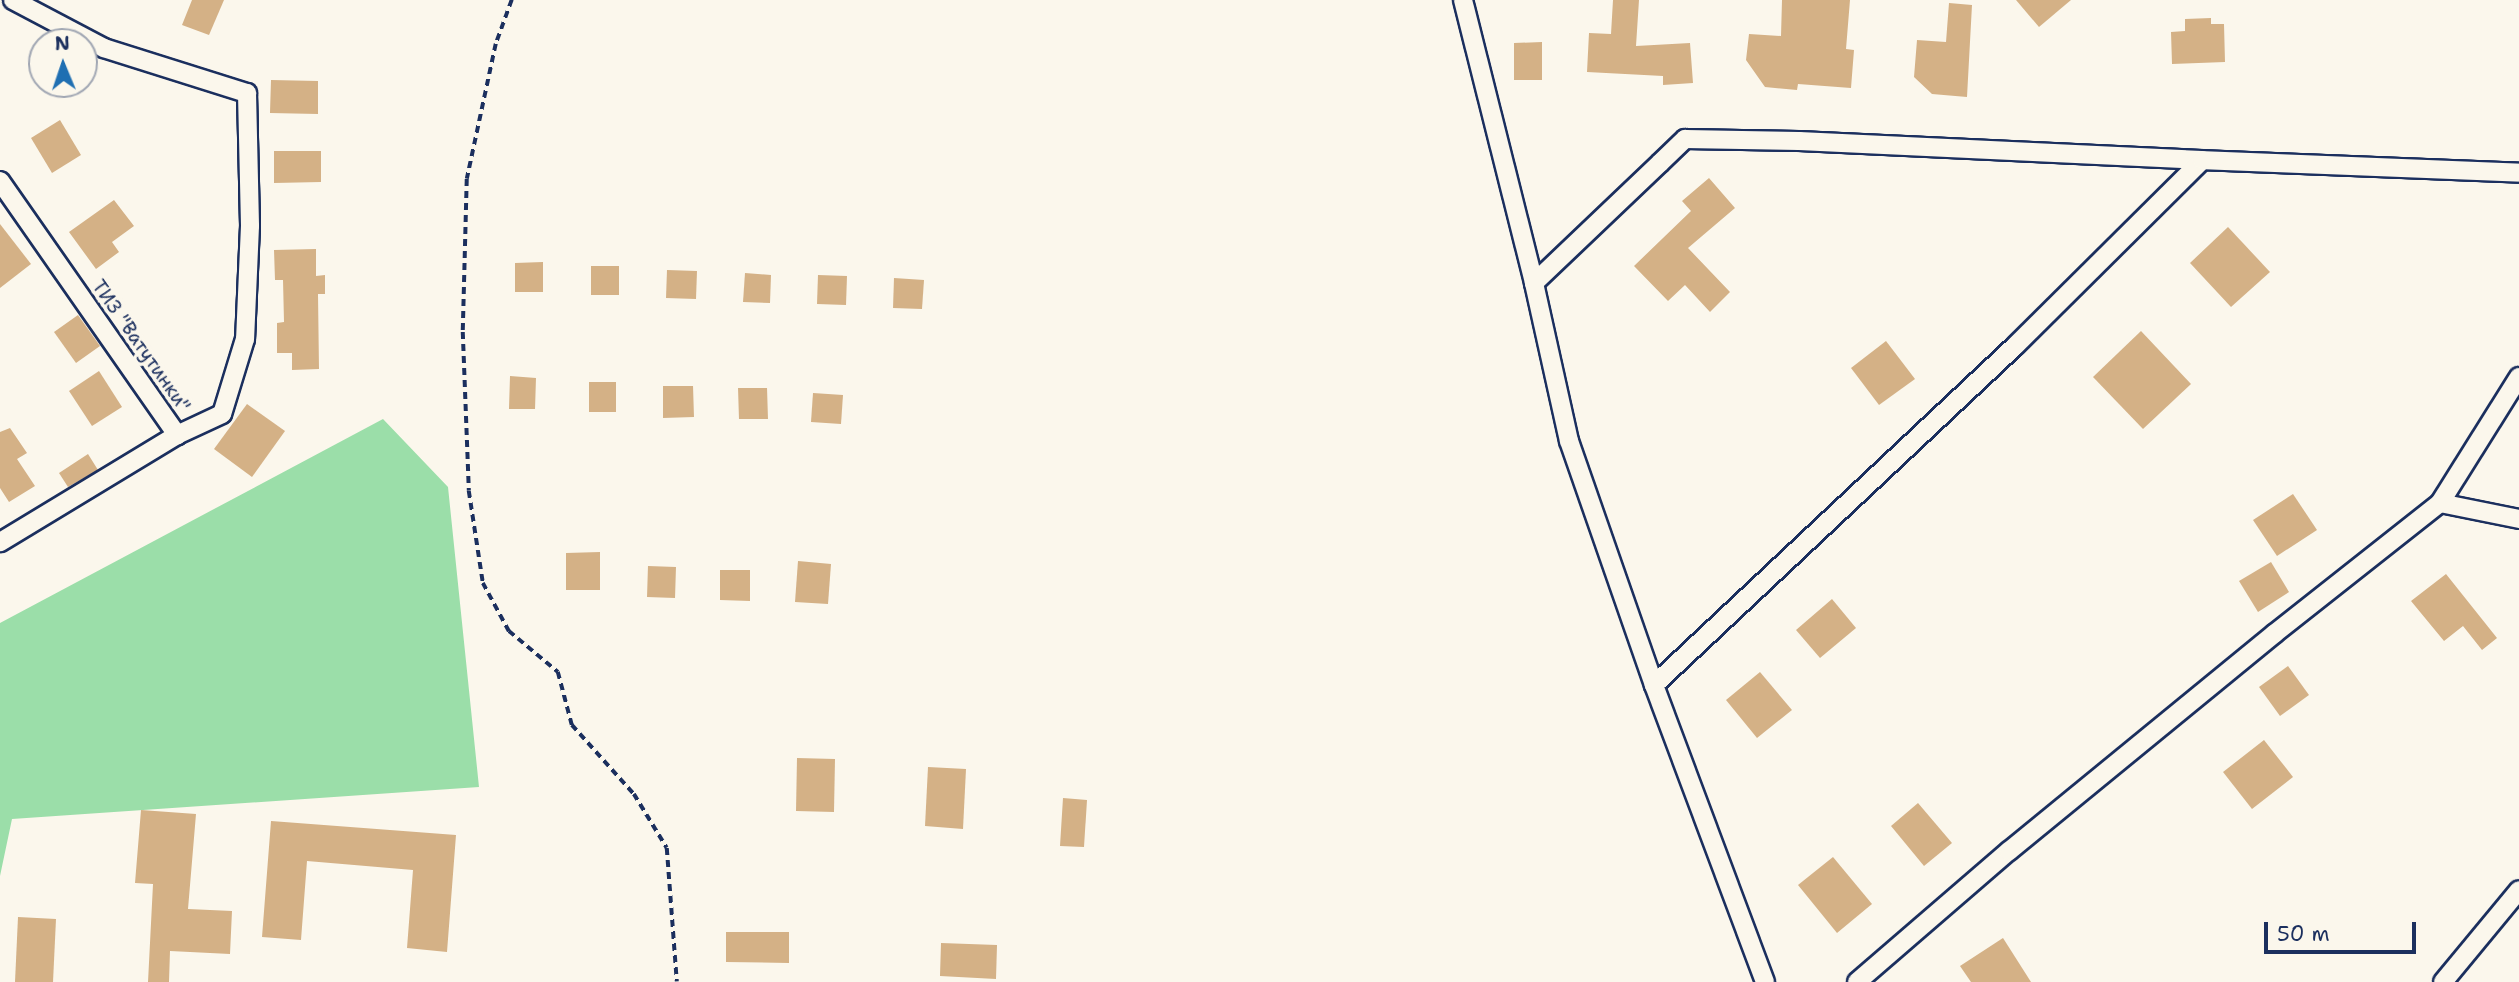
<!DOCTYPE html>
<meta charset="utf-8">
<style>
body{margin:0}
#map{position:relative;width:2519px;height:982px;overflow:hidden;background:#fbf7ec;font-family:"Shantell Sans",sans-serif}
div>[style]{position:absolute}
.green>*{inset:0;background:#9bdea9}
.building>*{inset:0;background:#d4b186}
.path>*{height:3.5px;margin-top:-1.75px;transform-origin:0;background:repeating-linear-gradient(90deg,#1b2f5e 0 7px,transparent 0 12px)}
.roads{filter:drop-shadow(2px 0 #1b2f5e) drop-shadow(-2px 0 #1b2f5e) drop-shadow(0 2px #1b2f5e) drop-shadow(0 -2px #1b2f5e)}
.street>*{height:18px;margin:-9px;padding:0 9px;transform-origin:9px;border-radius:9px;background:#fbf7ec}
span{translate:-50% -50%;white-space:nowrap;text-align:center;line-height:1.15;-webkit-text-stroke:7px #fbf7ec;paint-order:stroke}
.street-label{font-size:19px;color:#1b2f5e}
.north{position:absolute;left:28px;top:28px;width:70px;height:70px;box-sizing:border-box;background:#fbf7ec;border:2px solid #a1a7b3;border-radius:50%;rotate:358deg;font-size:19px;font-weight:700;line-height:28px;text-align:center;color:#1b2f5e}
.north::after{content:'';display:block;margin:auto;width:24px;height:32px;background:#1f6fb2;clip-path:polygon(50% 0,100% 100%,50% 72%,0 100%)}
.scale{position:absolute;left:2264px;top:922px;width:152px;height:32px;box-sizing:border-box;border:4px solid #1b2f5e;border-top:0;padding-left:9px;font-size:21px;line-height:24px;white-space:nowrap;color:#1b2f5e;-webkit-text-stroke:5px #fbf7ec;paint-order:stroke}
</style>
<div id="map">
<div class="green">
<div style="clip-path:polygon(383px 419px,448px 487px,479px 787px,12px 819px,0 876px,0 623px)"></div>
</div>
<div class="building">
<div style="clip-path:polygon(192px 0,224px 0,209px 35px,182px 25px)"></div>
<div style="clip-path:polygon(1613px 0,1639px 0,1636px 46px,1690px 43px,1693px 83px,1663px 85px,1663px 76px,1587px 72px,1589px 33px,1611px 34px)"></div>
<div style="clip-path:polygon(1782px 0,1850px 0,1846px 49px,1854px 50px,1851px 88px,1798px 84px,1797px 90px,1765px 87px,1746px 60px,1749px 34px,1781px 36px)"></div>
<div style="clip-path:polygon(2016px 0,2071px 0,2039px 27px)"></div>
<div style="clip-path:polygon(1949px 3px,1972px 5px,1967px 97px,1932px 94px,1914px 77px,1917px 40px,1946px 42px)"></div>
<div style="clip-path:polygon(2211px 18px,2211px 24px,2224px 24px,2225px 62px,2172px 64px,2171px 32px,2185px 31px,2185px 19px)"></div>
<div style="clip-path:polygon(1542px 42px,1542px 80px,1514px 80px,1514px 43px)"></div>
<div style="clip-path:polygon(271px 80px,318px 81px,318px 114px,270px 113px)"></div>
<div style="clip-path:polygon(60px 120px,81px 155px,52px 173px,31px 138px)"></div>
<div style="clip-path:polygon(274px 151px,321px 151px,321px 182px,274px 183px)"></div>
<div style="clip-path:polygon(1709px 178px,1735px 208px,1688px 248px,1730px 292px,1710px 312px,1685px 285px,1668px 301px,1634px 266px,1691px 211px,1682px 201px)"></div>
<div style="clip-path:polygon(114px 200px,134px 226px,112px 242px,119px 252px,96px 269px,69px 232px)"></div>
<div style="clip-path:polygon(0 224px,31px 264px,0 288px)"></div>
<div style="clip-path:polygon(2228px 227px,2270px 272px,2231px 307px,2190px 263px)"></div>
<div style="clip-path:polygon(316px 249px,316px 276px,325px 275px,325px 294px,318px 294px,319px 369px,292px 370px,292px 353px,277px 353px,277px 323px,284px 322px,283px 280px,275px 280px,274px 250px)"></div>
<div style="clip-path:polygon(543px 262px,543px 292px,515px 292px,515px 263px)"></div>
<div style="clip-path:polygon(591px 266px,619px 266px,619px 295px,591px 295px)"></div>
<div style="clip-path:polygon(667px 270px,697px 271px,696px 299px,666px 298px)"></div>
<div style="clip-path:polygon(745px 273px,771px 275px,770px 303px,743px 302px)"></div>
<div style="clip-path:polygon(818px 275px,847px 276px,846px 305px,817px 304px)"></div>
<div style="clip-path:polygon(894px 278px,924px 280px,922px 309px,893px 308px)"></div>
<div style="clip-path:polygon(78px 315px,100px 346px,76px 363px,54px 332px)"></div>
<div style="clip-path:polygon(2141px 331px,2191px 384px,2143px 429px,2093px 377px)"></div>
<div style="clip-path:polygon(1886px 341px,1915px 379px,1879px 405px,1851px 368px)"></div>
<div style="clip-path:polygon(99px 371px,122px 407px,92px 426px,69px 391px)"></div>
<div style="clip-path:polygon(510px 376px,536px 378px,535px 409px,509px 409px)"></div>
<div style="clip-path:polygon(589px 382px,616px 382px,616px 412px,589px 412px)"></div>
<div style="clip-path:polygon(663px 386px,693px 386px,694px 417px,663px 418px)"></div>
<div style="clip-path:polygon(738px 388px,767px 388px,768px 419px,739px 419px)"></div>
<div style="clip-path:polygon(813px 393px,843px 395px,841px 424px,811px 422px)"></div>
<div style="clip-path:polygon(247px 404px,285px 431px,252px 477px,214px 449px)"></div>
<div style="clip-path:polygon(10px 428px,27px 453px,17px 459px,35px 486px,9px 502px,0 488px,0 432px)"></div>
<div style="clip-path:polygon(88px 454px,98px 470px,68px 487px,59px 473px)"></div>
<div style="clip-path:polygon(2293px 494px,2317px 530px,2277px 556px,2253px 520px)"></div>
<div style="clip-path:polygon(600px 552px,600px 590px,566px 590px,566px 553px)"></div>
<div style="clip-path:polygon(798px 561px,831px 564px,828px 604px,795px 602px)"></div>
<div style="clip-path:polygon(2271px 562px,2289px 592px,2258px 612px,2239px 581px)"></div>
<div style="clip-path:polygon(648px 566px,676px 567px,675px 598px,647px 597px)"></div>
<div style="clip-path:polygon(720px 570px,750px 570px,750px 601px,720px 600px)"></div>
<div style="clip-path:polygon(2446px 574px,2497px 638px,2482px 650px,2463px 626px,2444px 641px,2411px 601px)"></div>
<div style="clip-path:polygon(1832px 599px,1856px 628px,1820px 658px,1796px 630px)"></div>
<div style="clip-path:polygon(2288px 666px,2309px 695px,2280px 716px,2259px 687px)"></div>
<div style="clip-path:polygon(1760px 672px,1792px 710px,1757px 738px,1726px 700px)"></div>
<div style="clip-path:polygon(2264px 740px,2293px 777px,2252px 809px,2223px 772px)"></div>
<div style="clip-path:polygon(797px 758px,835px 759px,834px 812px,796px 811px)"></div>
<div style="clip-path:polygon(928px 767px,966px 769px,963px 829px,925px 826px)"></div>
<div style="clip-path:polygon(1063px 798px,1087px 800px,1084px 847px,1060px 846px)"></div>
<div style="clip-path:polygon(1918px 803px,1952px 843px,1924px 866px,1891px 826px)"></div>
<div style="clip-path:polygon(141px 810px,196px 814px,188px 909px,232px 911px,230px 954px,170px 951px,169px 982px,148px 982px,153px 884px,135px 883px)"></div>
<div style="clip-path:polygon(271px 821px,456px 835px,447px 952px,407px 948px,413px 870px,307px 861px,301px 940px,262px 937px)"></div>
<div style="clip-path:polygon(1833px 857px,1872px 904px,1837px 933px,1798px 885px)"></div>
<div style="clip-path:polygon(18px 917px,56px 919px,53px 982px,15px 982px)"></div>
<div style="clip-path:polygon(726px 932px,789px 932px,789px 963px,726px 962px)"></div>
<div style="clip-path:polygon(2003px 938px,2031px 982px,1971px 982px,1960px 966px)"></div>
<div style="clip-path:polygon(941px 943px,997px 945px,996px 979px,940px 976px)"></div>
</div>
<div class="path">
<div style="left:512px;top:0;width:47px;rotate:110deg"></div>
<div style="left:496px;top:44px;width:138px;rotate:102.1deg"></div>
<div style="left:467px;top:179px;width:153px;rotate:91.5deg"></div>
<div style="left:463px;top:332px;width:159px;rotate:87.8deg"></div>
<div style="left:469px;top:491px;width:93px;rotate:81.3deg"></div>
<div style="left:483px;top:583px;width:55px;rotate:61.6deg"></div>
<div style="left:509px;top:631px;width:64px;rotate:39.9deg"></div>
<div style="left:558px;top:672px;width:55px;rotate:75.2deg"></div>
<div style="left:572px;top:725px;width:93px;rotate:48.1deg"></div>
<div style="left:634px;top:794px;width:63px;rotate:58.6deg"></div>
<div style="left:667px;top:848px;width:134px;rotate:85.7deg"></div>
</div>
<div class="roads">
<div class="street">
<div style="left:13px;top:0;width:103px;rotate:27.8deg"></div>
<div style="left:104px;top:48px;width:150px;rotate:17.5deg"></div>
<div style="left:247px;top:93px;width:133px;rotate:88.7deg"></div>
<div style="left:250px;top:226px;width:113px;rotate:92.5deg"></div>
<div style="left:245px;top:339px;width:78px;rotate:107deg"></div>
<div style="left:222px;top:414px;width:50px;rotate:155deg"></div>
<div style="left:1463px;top:0;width:292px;rotate:75.9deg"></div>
<div style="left:0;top:181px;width:310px;rotate:55.1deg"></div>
<div style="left:177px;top:435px;width:207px;rotate:148.8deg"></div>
<div style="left:2440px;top:503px;width:149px;rotate:-57.9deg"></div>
<div style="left:1654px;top:685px;width:258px;rotate:-109.2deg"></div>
<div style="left:1569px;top:441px;width:162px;rotate:-102.5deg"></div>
<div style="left:1534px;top:283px;width:174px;rotate:-43.6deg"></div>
<div style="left:1660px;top:163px;width:35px;rotate:-44deg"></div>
<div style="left:1685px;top:139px;width:114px;rotate:1deg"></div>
<div style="left:1799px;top:141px;width:403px;rotate:2.7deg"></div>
<div style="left:1765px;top:982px;width:317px;rotate:-110.5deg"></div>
<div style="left:1654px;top:685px;width:497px;rotate:-43.2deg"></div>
<div style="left:2016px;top:345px;width:262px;rotate:-44.8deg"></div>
<div style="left:2202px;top:160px;width:317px;rotate:2.3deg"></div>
<div style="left:1857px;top:982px;width:201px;rotate:-40.8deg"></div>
<div style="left:2009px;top:851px;width:343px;rotate:-39.3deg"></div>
<div style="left:2274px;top:634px;width:211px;rotate:-38.3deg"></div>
<div style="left:2440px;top:503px;width:81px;rotate:11.4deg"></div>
<div style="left:2443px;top:982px;width:119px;rotate:-50.4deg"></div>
</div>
</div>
<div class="street-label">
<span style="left:141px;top:346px;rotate:55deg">ТИЗ "Ватутинки"</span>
</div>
<div class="north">N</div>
<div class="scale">50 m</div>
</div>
